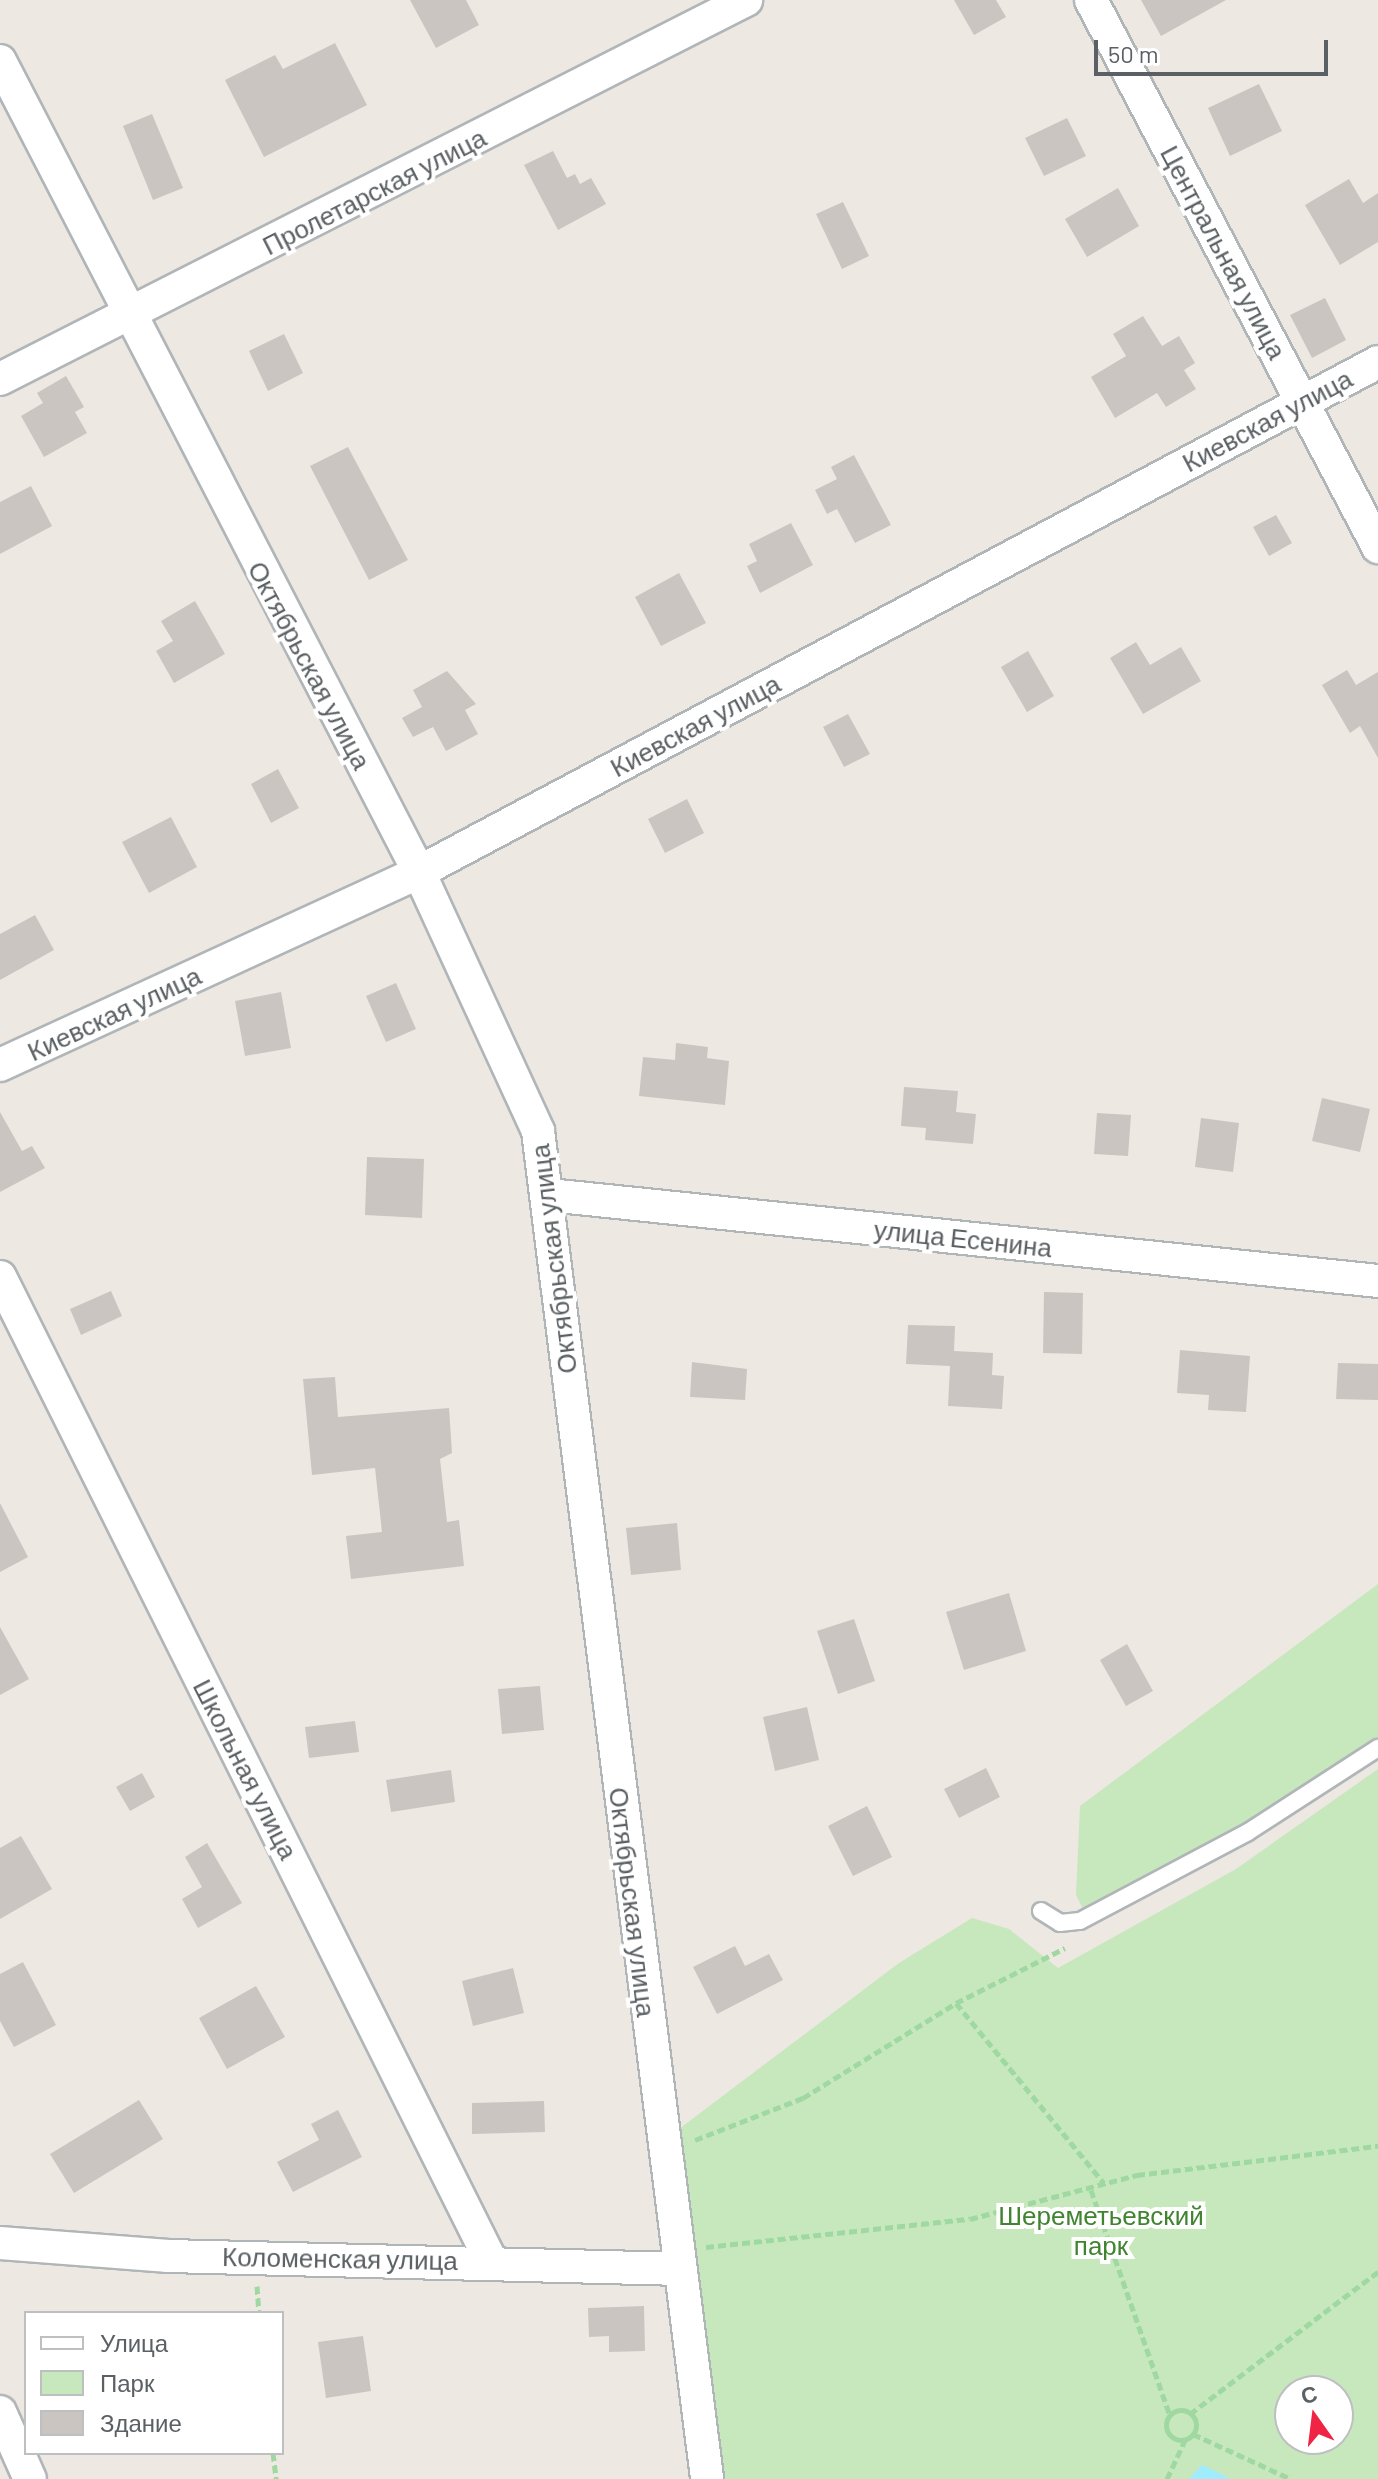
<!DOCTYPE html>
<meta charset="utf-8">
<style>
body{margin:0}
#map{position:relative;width:1378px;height:2479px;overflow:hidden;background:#eee8e2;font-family:Barlow,sans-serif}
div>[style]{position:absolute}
.green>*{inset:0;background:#c7e7bd}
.water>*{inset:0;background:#a0ecff}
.building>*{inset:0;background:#cbc5c1}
.path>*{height:5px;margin-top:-2.5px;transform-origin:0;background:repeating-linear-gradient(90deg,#9fd9a1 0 8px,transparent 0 12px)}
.path>.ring{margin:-2.5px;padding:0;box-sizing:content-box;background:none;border:5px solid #9fd9a1;border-radius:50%}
.roads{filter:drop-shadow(2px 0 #b0b5b8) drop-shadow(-2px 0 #b0b5b8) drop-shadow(0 2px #b0b5b8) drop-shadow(0 -2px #b0b5b8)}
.service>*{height:16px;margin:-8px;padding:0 8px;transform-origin:8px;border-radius:8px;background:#fff}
.minor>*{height:32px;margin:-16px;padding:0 16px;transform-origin:16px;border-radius:16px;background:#fff}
span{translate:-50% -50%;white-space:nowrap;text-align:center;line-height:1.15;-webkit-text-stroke:8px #fff;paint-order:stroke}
.street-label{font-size:26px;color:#5a6063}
.park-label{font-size:26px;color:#408430}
.legend{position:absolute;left:24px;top:2311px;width:260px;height:144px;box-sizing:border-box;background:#fff;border:2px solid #bdbfc1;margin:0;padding:10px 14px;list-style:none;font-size:24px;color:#5a6063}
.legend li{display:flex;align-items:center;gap:16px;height:40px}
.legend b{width:40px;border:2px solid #bdbfc1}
.north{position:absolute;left:1274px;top:2375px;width:80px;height:80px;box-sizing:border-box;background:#fff;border:2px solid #bdbfc1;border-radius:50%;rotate:346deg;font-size:22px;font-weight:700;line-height:32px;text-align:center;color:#5a6063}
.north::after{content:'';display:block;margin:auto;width:28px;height:36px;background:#f02546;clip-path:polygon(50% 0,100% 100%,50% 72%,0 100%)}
.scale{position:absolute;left:1094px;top:40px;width:234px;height:36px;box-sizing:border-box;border:4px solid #5a6063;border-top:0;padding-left:10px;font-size:24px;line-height:28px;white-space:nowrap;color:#5a6063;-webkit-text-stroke:6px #fff;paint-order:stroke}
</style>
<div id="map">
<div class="green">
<div style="clip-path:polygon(1378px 1584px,1378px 1737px,1247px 1826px,1084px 1911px,1076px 1895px,1080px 1806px)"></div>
<div style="clip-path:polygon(evenodd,1378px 1769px,1378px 2479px,722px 2479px,675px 2132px,899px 1963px,972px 1918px,1009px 1929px,1058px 1968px,1236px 1869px,1378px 1769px,1290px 2391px,1338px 2391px,1338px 2439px,1290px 2439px,1290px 2391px)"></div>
</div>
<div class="water">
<div style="clip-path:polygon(1202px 2465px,1227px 2477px,1230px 2479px,1189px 2479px)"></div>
</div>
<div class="building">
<div style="clip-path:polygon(410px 0,466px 0,479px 25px,436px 48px)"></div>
<div style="clip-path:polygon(954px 0,996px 0,1006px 17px,974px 35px)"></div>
<div style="clip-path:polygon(1141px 0,1226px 0,1161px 36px)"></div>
<div style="clip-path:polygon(335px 43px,367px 105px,264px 157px,225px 80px,275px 55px,283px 69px)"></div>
<div style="clip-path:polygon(1259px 84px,1282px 131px,1230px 156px,1208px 108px)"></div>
<div style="clip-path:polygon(152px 114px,183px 188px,153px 200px,123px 126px)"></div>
<div style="clip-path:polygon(1067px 118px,1086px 156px,1044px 176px,1025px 138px)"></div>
<div style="clip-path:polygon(553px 151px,567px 178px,575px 174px,580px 184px,591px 178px,606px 204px,558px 230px,524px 165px)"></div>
<div style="clip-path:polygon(1349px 179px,1363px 203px,1378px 193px,1378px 242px,1340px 265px,1305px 205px)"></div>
<div style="clip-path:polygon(1118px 188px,1139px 226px,1087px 257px,1065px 219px)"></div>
<div style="clip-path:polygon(843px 202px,869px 256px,842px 269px,816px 214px)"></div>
<div style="clip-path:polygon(1325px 298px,1346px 340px,1312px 358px,1290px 315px)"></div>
<div style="clip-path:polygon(1143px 316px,1162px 346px,1179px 336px,1195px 363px,1184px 370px,1196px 389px,1166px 407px,1157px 393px,1115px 418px,1091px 377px,1126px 356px,1113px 334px)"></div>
<div style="clip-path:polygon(284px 334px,303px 373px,268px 391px,249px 351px)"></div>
<div style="clip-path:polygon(66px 376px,84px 407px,75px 412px,87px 433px,44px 457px,21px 416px,43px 403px,37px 393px)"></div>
<div style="clip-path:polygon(348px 447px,408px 560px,369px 580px,310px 466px)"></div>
<div style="clip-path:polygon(854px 455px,891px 525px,855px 543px,837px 509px,827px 514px,815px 490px,837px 479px,831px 467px)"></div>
<div style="clip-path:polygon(31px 486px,52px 526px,0 554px,0 502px)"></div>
<div style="clip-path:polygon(1276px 515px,1292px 543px,1269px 556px,1253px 527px)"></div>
<div style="clip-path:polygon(791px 523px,813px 565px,760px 593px,747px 566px,757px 561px,749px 544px)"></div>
<div style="clip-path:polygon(679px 573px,706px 623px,661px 646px,635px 597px)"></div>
<div style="clip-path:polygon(195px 601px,225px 654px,174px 683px,156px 651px,173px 641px,161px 621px)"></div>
<div style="clip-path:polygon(1136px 642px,1150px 665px,1181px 647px,1201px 681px,1143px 714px,1110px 658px)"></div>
<div style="clip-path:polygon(1028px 651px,1054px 696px,1027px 712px,1001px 667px)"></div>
<div style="clip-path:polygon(1347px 670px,1356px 685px,1378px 672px,1378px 758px,1360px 726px,1350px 733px,1322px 685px)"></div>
<div style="clip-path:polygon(447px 671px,476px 704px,465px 710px,478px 734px,446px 751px,433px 727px,413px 737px,402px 718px,422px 707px,413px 690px)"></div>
<div style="clip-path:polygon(848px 714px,870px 754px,844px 767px,823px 727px)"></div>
<div style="clip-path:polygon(278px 769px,299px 808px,271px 823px,251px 784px)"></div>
<div style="clip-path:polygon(687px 799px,704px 833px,665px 853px,648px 819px)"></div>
<div style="clip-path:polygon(171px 817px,197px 867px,149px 893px,122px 842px)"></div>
<div style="clip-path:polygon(35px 915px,54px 950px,0 980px,0 934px)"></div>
<div style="clip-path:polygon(396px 983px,416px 1029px,386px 1042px,366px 996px)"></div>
<div style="clip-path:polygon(281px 992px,291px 1048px,245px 1056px,235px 1001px)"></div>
<div style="clip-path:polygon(676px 1043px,708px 1047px,707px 1058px,729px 1061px,725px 1105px,639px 1096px,643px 1057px,675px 1060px)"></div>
<div style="clip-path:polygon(904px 1087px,958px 1091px,956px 1112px,976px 1114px,973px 1144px,925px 1140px,926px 1128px,901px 1126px)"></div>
<div style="clip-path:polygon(1322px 1098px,1370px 1109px,1360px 1152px,1312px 1141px)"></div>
<div style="clip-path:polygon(0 1112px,22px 1151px,32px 1146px,45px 1168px,0 1192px)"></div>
<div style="clip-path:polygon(1097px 1113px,1131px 1115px,1128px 1156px,1094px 1154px)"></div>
<div style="clip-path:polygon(1201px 1118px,1239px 1123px,1233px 1172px,1195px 1167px)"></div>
<div style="clip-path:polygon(367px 1157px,424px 1159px,422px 1218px,365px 1215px)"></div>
<div style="clip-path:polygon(111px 1291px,122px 1316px,81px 1335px,70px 1309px)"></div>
<div style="clip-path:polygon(1044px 1292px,1083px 1293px,1082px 1354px,1043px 1353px)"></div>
<div style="clip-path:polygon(908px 1325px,955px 1326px,954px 1351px,993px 1353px,992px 1375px,1004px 1376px,1002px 1409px,948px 1406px,950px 1366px,906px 1364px)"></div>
<div style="clip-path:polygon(1180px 1350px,1250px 1356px,1246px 1412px,1208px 1410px,1209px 1395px,1177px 1393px)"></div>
<div style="clip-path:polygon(692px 1362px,747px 1369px,745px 1400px,690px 1397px)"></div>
<div style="clip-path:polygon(1338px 1363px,1378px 1364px,1378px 1400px,1336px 1399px)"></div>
<div style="clip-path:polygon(335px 1377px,338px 1417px,449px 1408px,452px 1453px,440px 1459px,447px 1522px,459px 1520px,464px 1566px,351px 1579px,346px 1536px,382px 1532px,375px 1468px,312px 1475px,303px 1379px)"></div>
<div style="clip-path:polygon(0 1503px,28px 1557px,0 1572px)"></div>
<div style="clip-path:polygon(677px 1523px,681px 1570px,631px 1575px,626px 1528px)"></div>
<div style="clip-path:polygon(1009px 1593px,1026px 1651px,964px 1670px,946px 1612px)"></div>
<div style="clip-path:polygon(854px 1619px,875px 1681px,838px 1694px,817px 1631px)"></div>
<div style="clip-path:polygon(0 1627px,29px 1679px,0 1695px)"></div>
<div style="clip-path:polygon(1127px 1644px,1153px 1691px,1126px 1706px,1100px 1660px)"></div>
<div style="clip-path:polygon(540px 1686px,544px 1730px,502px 1734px,498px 1689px)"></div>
<div style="clip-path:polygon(807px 1707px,819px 1760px,775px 1771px,763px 1717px)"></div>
<div style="clip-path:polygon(355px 1721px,359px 1752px,309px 1758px,305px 1727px)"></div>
<div style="clip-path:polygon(986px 1768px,1000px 1797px,959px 1818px,944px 1789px)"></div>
<div style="clip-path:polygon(451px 1770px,455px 1802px,391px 1812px,386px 1780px)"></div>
<div style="clip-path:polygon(142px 1773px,155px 1797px,130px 1811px,116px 1787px)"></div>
<div style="clip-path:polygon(867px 1806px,892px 1857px,853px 1876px,828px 1826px)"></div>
<div style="clip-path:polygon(21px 1836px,52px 1889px,0 1919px,0 1848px)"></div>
<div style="clip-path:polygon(207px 1843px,242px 1903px,198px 1928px,182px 1899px,202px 1887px,185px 1857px)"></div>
<div style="clip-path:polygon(735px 1946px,745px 1966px,769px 1954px,783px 1980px,717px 2014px,693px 1967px)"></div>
<div style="clip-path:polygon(23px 1962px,56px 2025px,14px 2047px,0 2021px,0 1974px)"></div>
<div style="clip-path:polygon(513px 1968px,524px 2013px,473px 2026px,462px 1981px)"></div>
<div style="clip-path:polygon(256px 1986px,285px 2037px,227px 2069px,199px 2018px)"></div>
<div style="clip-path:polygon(139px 2100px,163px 2139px,74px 2193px,50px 2154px)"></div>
<div style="clip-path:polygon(544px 2101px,545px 2132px,472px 2134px,472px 2103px)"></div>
<div style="clip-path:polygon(338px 2110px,362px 2157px,293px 2192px,277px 2162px,319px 2140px,311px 2124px)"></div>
<div style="clip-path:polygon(644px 2306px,645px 2351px,609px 2352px,609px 2336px,589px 2337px,588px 2308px)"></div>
<div style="clip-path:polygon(363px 2336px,371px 2391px,326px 2398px,318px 2342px)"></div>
</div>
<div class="path">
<div style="left:956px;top:2003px;width:233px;rotate:50.6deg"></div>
<div style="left:695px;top:2140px;width:116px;rotate:-21.3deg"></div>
<div style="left:803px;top:2098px;width:180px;rotate:-31.8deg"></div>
<div style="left:956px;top:2003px;width:122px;rotate:-26.8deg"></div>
<div style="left:1091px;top:2190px;width:238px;rotate:70.7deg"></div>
<div style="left:706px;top:2247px;width:265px;rotate:-6.1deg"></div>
<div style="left:970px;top:2219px;width:173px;rotate:-14.8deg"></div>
<div style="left:1137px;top:2175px;width:243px;rotate:-6.9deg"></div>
<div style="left:257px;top:2286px;width:27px;rotate:86deg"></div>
<div class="ring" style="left:1166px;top:2410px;width:25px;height:25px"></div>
<div style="left:1190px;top:2414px;width:236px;rotate:-37.1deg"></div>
<div style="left:1193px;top:2434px;width:108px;rotate:24.7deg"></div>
<div style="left:273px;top:2453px;width:26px;rotate:83deg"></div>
<div style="left:1167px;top:2479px;width:43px;rotate:-65.2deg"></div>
</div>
<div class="roads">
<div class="service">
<div style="left:1041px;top:1911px;width:22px;rotate:32deg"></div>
<div style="left:1060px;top:1923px;width:20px;rotate:-6deg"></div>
<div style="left:1080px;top:1921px;width:190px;rotate:-27.9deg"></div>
<div style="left:1248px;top:1832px;width:155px;rotate:-32.9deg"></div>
</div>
<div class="minor">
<div style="left:1091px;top:0;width:618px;rotate:62.31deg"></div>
<div style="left:0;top:61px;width:913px;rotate:62.68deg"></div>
<div style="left:419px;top:872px;width:285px;rotate:65.3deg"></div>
<div style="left:538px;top:1131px;width:1359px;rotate:82.85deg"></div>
<div style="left:0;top:379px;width:837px;rotate:-26.93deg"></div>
<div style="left:0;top:1065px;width:461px;rotate:-24.7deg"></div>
<div style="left:419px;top:872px;width:1086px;rotate:-28deg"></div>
<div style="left:549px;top:1195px;width:833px;rotate:5.92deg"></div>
<div style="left:0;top:1277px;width:1100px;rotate:63.48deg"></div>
<div style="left:0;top:2243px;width:169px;rotate:4.4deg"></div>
<div style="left:168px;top:2256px;width:512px;rotate:1.45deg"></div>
<div style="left:0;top:2412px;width:73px;rotate:65.9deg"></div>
</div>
</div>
<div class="street-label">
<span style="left:374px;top:191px;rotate:-27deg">Пролетарская улица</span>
<span style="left:1224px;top:252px;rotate:62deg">Центральная улица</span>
<span style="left:1267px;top:420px;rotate:-28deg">Киевская улица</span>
<span style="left:310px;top:665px;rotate:62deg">Октябрьская улица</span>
<span style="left:695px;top:725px;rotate:-28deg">Киевская улица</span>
<span style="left:114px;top:1013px;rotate:-25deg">Киевская улица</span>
<span style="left:963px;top:1238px;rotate:6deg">улица Есенина</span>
<span style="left:553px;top:1259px;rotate:-97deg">Октябрьская улица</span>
<span style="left:246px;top:1769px;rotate:63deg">Школьная улица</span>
<span style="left:633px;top:1902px;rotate:83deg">Октябрьская улица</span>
<span style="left:340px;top:2258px;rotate:1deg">Коломенская улица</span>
</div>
<div class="park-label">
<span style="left:1101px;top:2230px">Шереметьевский<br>парк</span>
</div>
<ul class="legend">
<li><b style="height:10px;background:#fff"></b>Улица</li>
<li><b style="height:22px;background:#c7e7bd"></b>Парк</li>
<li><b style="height:22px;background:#cbc5c1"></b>Здание</li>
</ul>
<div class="north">С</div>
<div class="scale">50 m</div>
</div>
